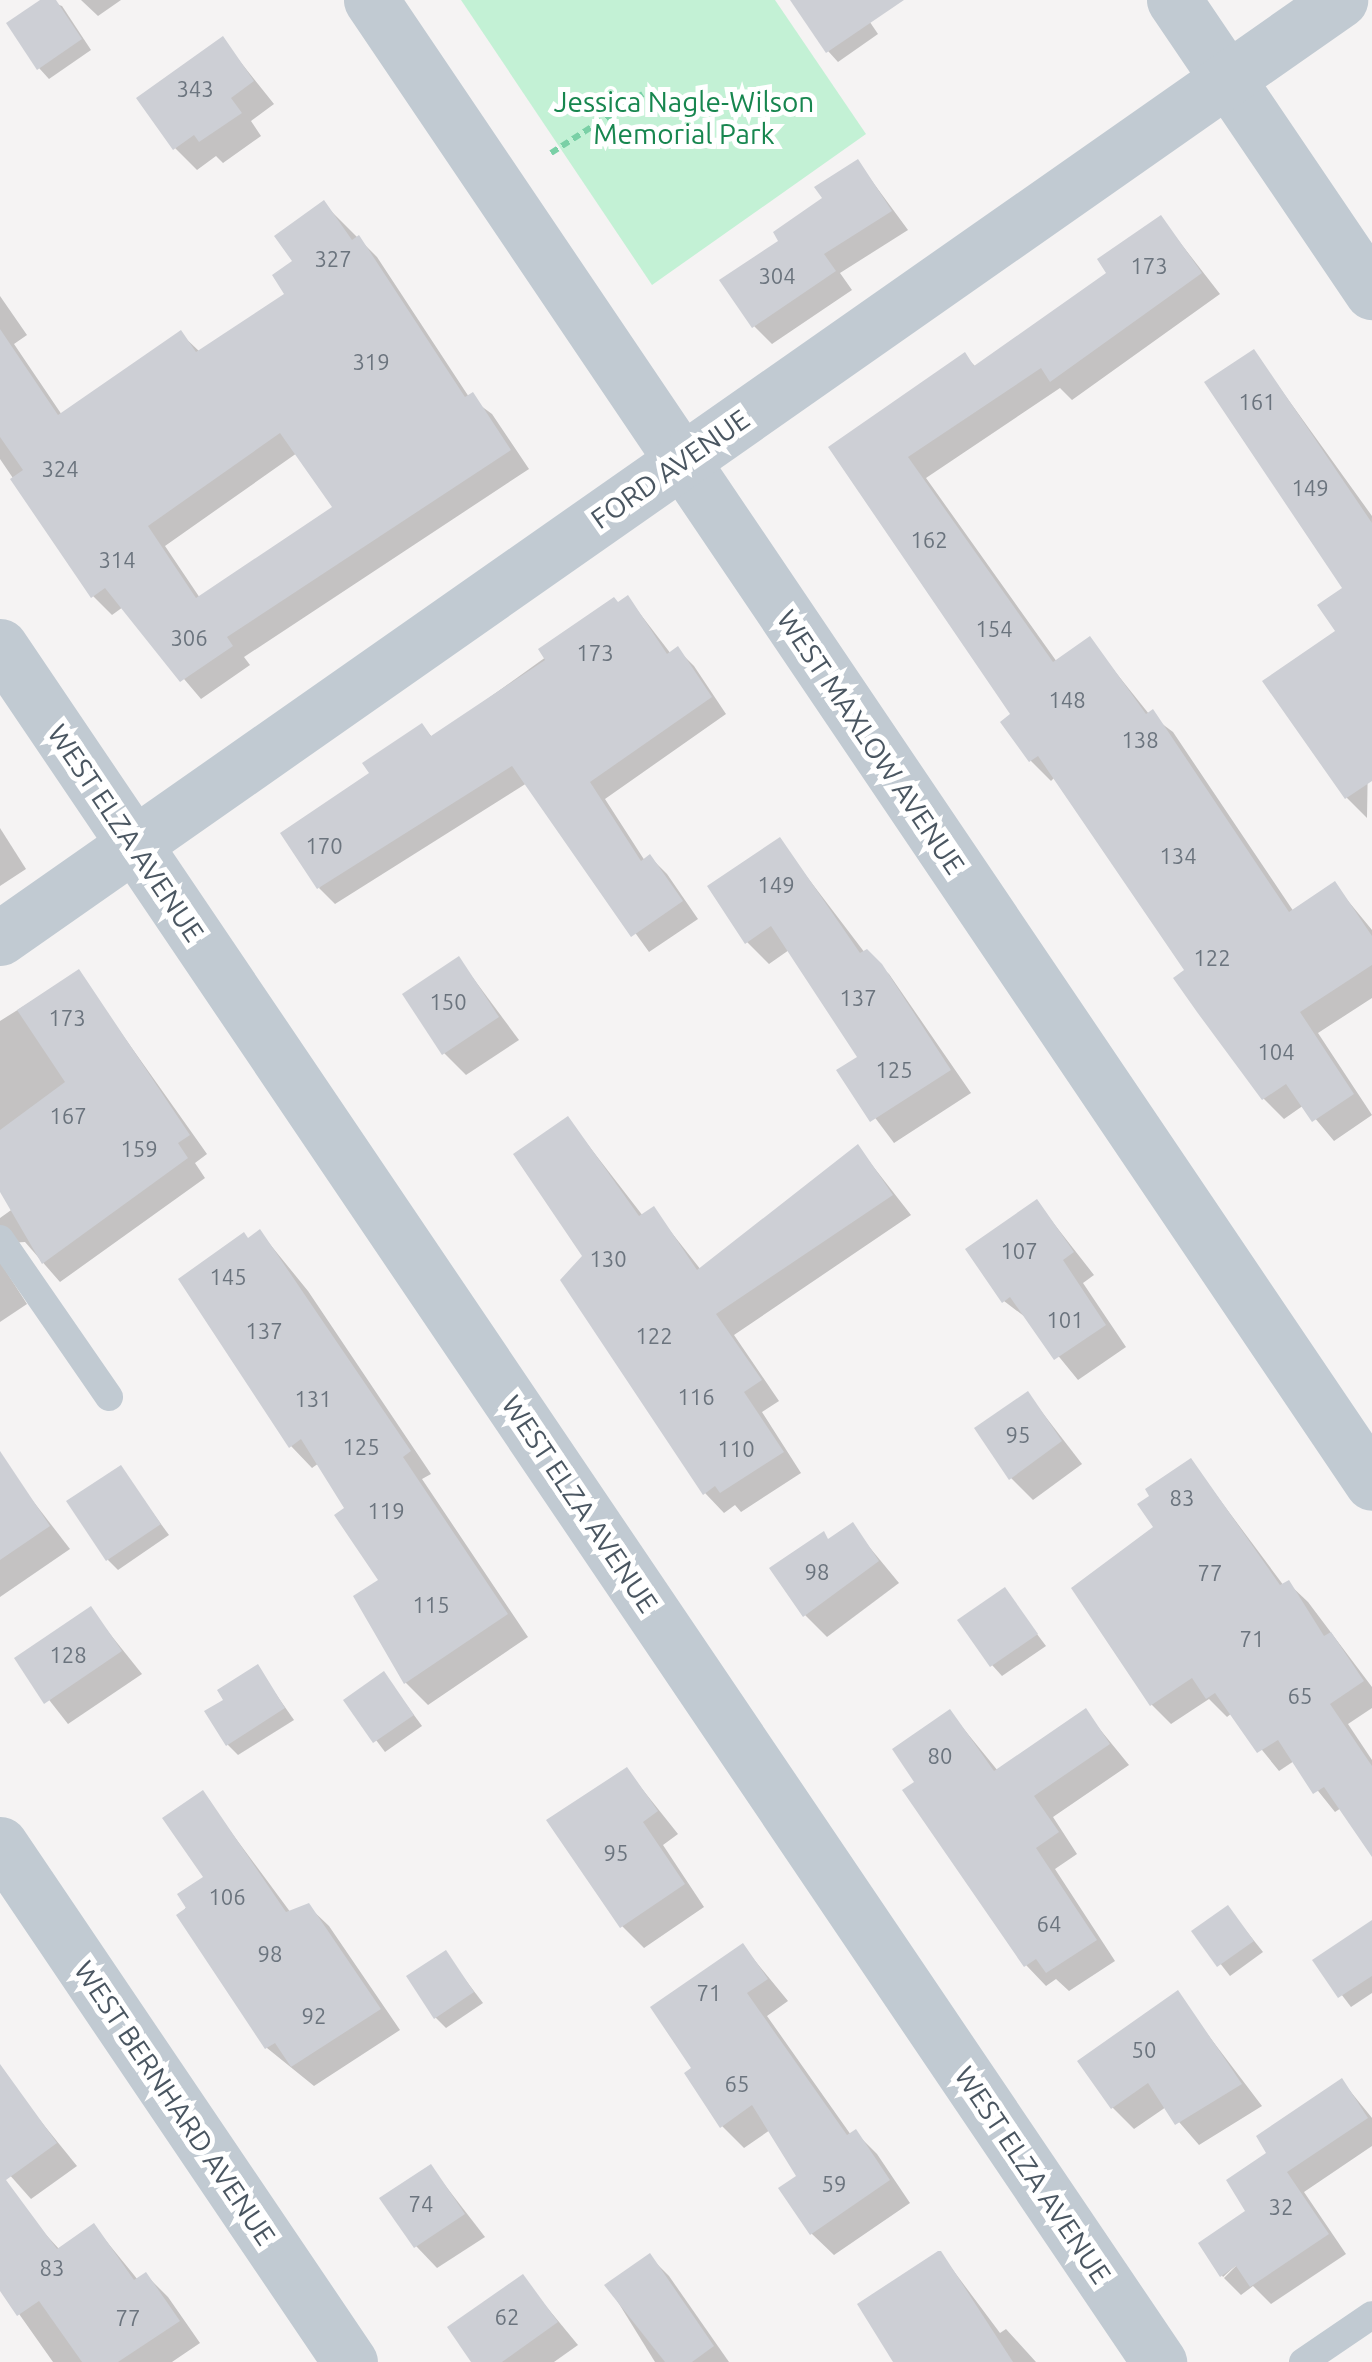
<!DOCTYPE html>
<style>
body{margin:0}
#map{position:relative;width:1372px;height:2362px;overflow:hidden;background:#f5f3f3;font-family:Ubuntu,sans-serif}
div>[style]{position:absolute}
.green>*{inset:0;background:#c3f1d5}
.shadow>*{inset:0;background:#0003}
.building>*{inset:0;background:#cdcfd5}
.path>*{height:6px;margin-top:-3px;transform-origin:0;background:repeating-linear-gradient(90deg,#7ad0a6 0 8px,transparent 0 13px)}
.lane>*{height:28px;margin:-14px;padding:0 14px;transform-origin:14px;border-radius:14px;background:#c1cad2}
.street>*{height:55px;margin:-27.5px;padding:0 27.5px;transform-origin:27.5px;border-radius:27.5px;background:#c1cad2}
span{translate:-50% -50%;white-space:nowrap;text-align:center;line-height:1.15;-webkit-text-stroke:10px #fff;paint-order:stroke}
.number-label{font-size:22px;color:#6b747e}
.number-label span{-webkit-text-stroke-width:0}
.park-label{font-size:28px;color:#17864f}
.street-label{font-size:28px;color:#4a5661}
</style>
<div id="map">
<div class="green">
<div style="clip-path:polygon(461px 0,775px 0,866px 134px,652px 285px)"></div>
</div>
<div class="shadow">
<div style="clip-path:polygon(45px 0,62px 6px,91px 50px,49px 79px,39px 68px)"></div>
<div style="clip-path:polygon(81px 0,121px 0,98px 16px)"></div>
<div style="clip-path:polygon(810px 0,855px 0,878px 34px,838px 62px,828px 51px)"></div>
<div style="clip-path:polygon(223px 40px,274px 104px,251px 121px,261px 136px,223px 163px,216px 156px,197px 170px,175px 148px)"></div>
<div style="clip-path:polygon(858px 162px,908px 230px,840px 273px,852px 290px,772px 344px,754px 326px,781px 241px)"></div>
<div style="clip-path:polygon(evenodd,324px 204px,377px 257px,469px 397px,492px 414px,529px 469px,244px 657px,250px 665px,201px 699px,123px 607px,112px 615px,93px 596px,0 459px,0 296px,27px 335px,14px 344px,62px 415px,180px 333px,200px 352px,288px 294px,296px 261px,324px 204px,297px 453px,335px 507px,200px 598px,165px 546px,297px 453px)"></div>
<div style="clip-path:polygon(1161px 218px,1220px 294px,1072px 400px,1060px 388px,926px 478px,1057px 662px,1089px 639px,1149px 714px,1173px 732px,1294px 912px,1335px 885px,1372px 930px,1372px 998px,1318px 1033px,1372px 1115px,1334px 1141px,1304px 1105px,1284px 1119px,1264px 1099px,1176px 979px,1188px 971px,1055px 777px,1051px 781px,1031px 761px,1013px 715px,832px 447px,964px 355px,976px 367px,1110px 274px)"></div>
<div style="clip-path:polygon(1254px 352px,1372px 516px,1367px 818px,1347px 798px,1338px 632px,1345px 589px)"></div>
<div style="clip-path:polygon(628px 598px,671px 654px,678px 650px,694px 666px,726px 714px,605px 799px,645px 861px,650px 857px,667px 874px,698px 919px,649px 952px,527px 783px,335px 904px,319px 888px,373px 774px,422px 726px,433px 738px)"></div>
<div style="clip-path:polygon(0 828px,26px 869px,0 886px)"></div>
<div style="clip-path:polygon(779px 840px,865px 953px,889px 974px,971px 1093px,894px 1143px,840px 1071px,860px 1057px,789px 950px,769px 964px,747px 942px)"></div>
<div style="clip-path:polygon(459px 959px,519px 1040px,466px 1075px,444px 1053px)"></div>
<div style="clip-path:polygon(78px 972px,207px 1154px,195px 1163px,205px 1178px,60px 1282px,25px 1242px,8px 1243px,0 1262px,27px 1304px,0 1322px,0 1218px,14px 1208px,0 1187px,0 1021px)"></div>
<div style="clip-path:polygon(568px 1119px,643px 1216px,653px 1209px,701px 1270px,858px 1147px,911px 1215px,734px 1335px,779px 1401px,762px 1412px,801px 1473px,741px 1512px,735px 1505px,724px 1513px,705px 1493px,586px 1256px)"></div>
<div style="clip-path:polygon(1037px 1202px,1094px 1275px,1083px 1283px,1126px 1347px,1078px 1380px,1029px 1320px,1004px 1301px)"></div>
<div style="clip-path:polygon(260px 1232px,308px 1291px,431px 1474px,422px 1479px,528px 1637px,428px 1705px,406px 1683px,357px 1597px,381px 1580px,348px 1509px,319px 1463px,312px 1468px,291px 1446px)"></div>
<div style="clip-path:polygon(1028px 1394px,1082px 1464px,1033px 1500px,1011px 1478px)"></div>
<div style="clip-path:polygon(1191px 1461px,1284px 1586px,1288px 1583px,1308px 1602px,1372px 1687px,1372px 1708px,1348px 1724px,1372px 1760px,1372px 1852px,1341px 1808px,1335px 1812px,1294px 1761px,1279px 1771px,1232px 1713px,1227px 1717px,1209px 1699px,1171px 1724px,1152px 1705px,1156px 1528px)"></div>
<div style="clip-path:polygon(120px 1468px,169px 1535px,118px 1570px,108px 1560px)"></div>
<div style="clip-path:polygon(16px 1479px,70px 1549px,0 1597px,0 1489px)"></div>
<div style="clip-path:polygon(852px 1526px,899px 1583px,827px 1637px,805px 1615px,830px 1541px)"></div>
<div style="clip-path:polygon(1004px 1590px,1046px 1646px,1002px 1676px,992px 1665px)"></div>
<div style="clip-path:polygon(90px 1609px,142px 1674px,68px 1724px,17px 1659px)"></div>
<div style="clip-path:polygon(257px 1667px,294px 1720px,238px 1755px,228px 1745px,226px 1700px)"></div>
<div style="clip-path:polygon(384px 1674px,422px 1726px,385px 1752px,346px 1700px)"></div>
<div style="clip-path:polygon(1085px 1711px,1129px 1765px,1053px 1817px,1077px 1854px,1055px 1869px,1115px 1961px,1069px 1991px,1056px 1979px,1046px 1986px,1026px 1965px,918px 1782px,950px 1712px,998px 1771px)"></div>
<div style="clip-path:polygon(627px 1770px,678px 1834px,663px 1845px,704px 1907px,644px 1948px,622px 1926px)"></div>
<div style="clip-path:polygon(202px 1793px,291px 1913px,308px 1906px,329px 1926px,400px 2030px,314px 2086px,267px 2048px,180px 1916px,206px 1878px)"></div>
<div style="clip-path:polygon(1228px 1908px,1263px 1952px,1230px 1976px,1195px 1931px)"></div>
<div style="clip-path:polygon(1372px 1944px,1372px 1993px,1351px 2007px,1316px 1961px)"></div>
<div style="clip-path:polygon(743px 1946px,788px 2001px,767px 2016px,851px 2135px,855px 2132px,877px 2154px,910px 2203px,834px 2255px,812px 2234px,800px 2177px,770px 2130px,744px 2148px,722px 2126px,695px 2068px)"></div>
<div style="clip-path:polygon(445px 1953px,483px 2003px,446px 2028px,435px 2017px)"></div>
<div style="clip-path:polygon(1177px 1994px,1262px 2106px,1199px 2145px,1166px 2107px,1134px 2129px,1112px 2107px)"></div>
<div style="clip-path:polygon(1342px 2081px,1372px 2118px,1372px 2146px,1304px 2192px,1346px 2254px,1271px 2304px,1253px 2286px,1241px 2295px,1224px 2278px,1245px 2257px,1223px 2277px,1202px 2244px,1249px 2212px,1270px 2153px)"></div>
<div style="clip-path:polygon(22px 2098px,77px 2166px,31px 2199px,0 2164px,0 2114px)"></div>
<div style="clip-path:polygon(431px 2167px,485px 2237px,437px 2268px,416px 2246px)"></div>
<div style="clip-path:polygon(37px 2225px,60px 2250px,94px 2226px,138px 2280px,146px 2275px,168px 2297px,200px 2343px,172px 2362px,53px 2362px,0 2287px,0 2251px)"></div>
<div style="clip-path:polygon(941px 2254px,1000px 2333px,1006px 2329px,1036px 2362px,898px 2362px)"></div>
<div style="clip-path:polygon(650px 2257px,669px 2276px,729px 2362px,655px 2362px,608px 2286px)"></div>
<div style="clip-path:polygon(522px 2277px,578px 2345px,554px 2362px,474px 2362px)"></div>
</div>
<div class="building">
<div style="clip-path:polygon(40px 0,56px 0,82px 39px,37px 70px,6px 23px)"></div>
<div style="clip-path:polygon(790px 0,904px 0,826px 53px)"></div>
<div style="clip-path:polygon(223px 36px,254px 81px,231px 98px,242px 113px,199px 142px,194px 135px,173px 150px,136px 98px)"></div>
<div style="clip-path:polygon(858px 159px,892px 211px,824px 254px,836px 271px,752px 328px,719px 280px,778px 241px,773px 232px,822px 198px,814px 187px)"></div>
<div style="clip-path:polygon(evenodd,324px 200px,352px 240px,359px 235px,465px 397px,473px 392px,511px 450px,227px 637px,233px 646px,180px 682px,105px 588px,91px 598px,10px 479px,23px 470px,0 437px,0 329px,58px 415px,181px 330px,196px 352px,284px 294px,272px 275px,292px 261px,274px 236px,324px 200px,280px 433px,332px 507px,196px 598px,148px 526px,280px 433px)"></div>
<div style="clip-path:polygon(1161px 215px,1202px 273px,1050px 382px,1041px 368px,908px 457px,1053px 662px,1090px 636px,1146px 714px,1153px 709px,1289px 912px,1335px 881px,1372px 936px,1372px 965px,1300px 1012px,1354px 1094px,1312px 1122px,1286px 1084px,1262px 1100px,1197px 1012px,1173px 978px,1184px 970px,1038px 756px,1029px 762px,1000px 722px,1010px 714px,828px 447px,965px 352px,974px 366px,1106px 273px,1097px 259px)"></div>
<div style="clip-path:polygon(1254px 349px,1372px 523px,1372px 781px,1345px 799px,1262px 681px,1335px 631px,1317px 605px,1342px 588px,1204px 382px)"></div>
<div style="clip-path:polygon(628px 595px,667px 654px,678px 646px,712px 697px,590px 782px,641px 861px,650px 854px,683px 901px,631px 937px,512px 766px,317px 889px,280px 833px,369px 773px,362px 763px,422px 723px,431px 736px,545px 660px,538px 649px,614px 597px,618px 602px)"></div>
<div style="clip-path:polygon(780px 837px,860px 953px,867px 949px,882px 964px,951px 1070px,870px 1122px,836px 1070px,857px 1057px,771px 926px,745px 944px,707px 886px)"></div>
<div style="clip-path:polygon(459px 956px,499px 1017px,442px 1055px,402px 994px)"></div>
<div style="clip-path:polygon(79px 969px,190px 1135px,178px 1143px,188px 1158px,42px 1264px,0 1192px,0 1130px,65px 1082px,17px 1010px)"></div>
<div style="clip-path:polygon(568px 1116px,639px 1216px,654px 1206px,697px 1270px,858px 1144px,893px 1195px,716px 1314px,762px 1380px,744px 1392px,784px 1452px,720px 1493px,715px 1486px,703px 1495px,560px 1280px,582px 1256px,513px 1154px)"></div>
<div style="clip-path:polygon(1037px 1199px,1074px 1252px,1063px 1260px,1106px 1325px,1054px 1360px,1010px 1297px,1002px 1303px,965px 1249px)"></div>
<div style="clip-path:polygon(260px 1229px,411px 1451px,403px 1457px,508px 1614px,404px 1684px,353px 1596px,378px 1580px,334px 1515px,344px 1508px,301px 1439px,289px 1448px,178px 1279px,244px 1232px,248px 1238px)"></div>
<div style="clip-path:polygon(1028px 1391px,1062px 1441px,1009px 1480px,974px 1428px)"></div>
<div style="clip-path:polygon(0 1451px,50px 1526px,0 1560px)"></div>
<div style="clip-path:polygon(1191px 1458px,1280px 1585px,1289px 1580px,1324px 1636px,1331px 1632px,1364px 1681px,1330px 1704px,1372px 1766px,1372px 1857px,1324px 1787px,1313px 1794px,1278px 1740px,1257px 1753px,1215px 1693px,1206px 1699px,1192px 1678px,1150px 1706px,1071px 1588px,1153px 1527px,1137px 1504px,1149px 1496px,1145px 1489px)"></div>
<div style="clip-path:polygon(121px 1465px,161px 1524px,106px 1561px,66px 1501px)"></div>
<div style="clip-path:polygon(853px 1522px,879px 1561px,803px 1617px,769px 1568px,824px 1531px,828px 1539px)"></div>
<div style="clip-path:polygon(1005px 1587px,1038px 1634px,990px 1667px,957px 1620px)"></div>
<div style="clip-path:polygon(91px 1606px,122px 1651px,44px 1704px,14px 1658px)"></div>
<div style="clip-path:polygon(258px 1664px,285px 1708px,226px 1746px,204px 1711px,223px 1700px,217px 1690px)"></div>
<div style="clip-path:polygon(384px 1671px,414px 1715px,373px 1743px,343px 1700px)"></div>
<div style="clip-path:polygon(1086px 1708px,1110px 1744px,1034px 1796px,1059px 1832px,1036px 1848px,1097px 1940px,1046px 1973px,1036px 1959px,1024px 1967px,902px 1790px,914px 1782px,892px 1749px,950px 1709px,994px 1771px)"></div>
<div style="clip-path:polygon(627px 1767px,658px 1811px,643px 1822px,685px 1884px,620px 1928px,546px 1820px)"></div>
<div style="clip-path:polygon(203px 1790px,286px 1912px,309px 1903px,381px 2009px,291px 2067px,275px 2043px,265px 2049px,176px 1915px,186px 1908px,177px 1894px,203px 1877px,162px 1818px)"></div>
<div style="clip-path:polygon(1228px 1905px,1254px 1941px,1217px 1967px,1191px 1931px)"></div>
<div style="clip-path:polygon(1372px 1920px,1372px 1976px,1338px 1998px,1312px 1960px)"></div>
<div style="clip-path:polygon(743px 1943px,768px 1979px,747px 1993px,847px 2135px,856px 2129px,890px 2180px,810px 2235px,778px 2188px,796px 2176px,752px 2105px,720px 2128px,684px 2073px,691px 2068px,650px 2007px)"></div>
<div style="clip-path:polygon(446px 1950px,474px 1992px,434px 2019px,406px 1976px)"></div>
<div style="clip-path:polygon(1178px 1990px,1242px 2084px,1175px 2125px,1148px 2083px,1111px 2109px,1077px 2061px)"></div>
<div style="clip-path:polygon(0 2064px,57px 2143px,6px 2180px,57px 2249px,94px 2223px,134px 2280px,146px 2272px,180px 2321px,118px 2362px,82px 2362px,39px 2301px,17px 2316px,0 2291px)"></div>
<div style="clip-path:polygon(1342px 2078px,1368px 2118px,1287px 2172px,1329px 2234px,1250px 2287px,1236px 2266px,1220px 2277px,1198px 2243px,1245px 2211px,1226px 2180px,1266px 2153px,1256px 2136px)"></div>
<div style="clip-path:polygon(431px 2164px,465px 2214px,414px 2248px,379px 2198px)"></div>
<div style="clip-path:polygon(938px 2251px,941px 2251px,1013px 2362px,893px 2362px,857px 2304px)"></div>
<div style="clip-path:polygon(650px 2253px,714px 2346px,692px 2362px,665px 2362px,604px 2285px)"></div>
<div style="clip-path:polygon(523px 2274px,558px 2322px,502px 2362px,471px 2362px,447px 2327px)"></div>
</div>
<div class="path">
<div style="left:551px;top:153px;width:109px;rotate:-32.7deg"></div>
</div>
<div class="lane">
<div style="left:0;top:1239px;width:192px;rotate:55.4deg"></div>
<div style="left:1303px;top:2362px;width:83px;rotate:-34.3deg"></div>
</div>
<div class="street">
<div style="left:371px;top:0;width:1789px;rotate:55.98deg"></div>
<div style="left:1174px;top:0;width:353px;rotate:55.9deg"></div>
<div style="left:0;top:646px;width:2071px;rotate:55.96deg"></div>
<div style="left:0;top:938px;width:1636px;rotate:-34.99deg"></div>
<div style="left:0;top:1844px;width:625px;rotate:55.95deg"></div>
</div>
<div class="number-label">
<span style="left:195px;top:89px">343</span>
<span style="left:333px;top:259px">327</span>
<span style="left:1149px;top:266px">173</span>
<span style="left:777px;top:276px">304</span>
<span style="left:371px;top:362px">319</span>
<span style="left:1257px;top:402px">161</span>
<span style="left:60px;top:469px">324</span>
<span style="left:1310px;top:488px">149</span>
<span style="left:929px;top:540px">162</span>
<span style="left:117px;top:560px">314</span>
<span style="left:994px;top:629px">154</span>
<span style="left:189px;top:638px">306</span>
<span style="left:595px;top:653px">173</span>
<span style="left:1067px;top:700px">148</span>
<span style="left:1140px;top:740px">138</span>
<span style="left:324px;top:846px">170</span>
<span style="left:1178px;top:856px">134</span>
<span style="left:776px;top:885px">149</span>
<span style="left:1212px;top:958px">122</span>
<span style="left:858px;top:998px">137</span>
<span style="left:448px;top:1002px">150</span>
<span style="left:67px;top:1018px">173</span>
<span style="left:1276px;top:1052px">104</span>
<span style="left:894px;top:1070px">125</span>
<span style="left:68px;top:1116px">167</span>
<span style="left:139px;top:1149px">159</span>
<span style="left:1019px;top:1251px">107</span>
<span style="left:608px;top:1259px">130</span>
<span style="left:228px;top:1277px">145</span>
<span style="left:1065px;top:1320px">101</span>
<span style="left:264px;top:1331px">137</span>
<span style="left:654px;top:1336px">122</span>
<span style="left:696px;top:1397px">116</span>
<span style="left:313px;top:1399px">131</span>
<span style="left:1018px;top:1435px">95</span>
<span style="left:361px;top:1447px">125</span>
<span style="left:736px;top:1449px">110</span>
<span style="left:1182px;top:1498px">83</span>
<span style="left:386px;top:1511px">119</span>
<span style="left:817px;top:1572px">98</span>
<span style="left:1210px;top:1573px">77</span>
<span style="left:431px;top:1605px">115</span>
<span style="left:1252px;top:1639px">71</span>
<span style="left:68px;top:1655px">128</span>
<span style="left:1300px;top:1696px">65</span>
<span style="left:940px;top:1756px">80</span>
<span style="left:616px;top:1853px">95</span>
<span style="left:227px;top:1897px">106</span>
<span style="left:1049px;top:1924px">64</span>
<span style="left:270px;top:1954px">98</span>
<span style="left:709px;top:1993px">71</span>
<span style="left:314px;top:2016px">92</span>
<span style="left:1144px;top:2050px">50</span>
<span style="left:737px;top:2084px">65</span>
<span style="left:834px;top:2184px">59</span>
<span style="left:421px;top:2204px">74</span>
<span style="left:1281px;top:2207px">32</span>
<span style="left:52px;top:2268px">83</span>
<span style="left:507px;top:2317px">62</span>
<span style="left:128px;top:2318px">77</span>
</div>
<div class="park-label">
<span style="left:684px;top:118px">Jessica Nagle-Wilson<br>Memorial Park</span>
</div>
<div class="street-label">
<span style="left:670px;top:469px;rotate:-35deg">FORD AVENUE</span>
<span style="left:871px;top:742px;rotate:56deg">WEST MAXLOW AVENUE</span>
<span style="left:126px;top:833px;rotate:56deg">WEST ELZA AVENUE</span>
<span style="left:580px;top:1504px;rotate:56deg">WEST ELZA AVENUE</span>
<span style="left:175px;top:2103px;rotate:56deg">WEST BERNHARD AVENUE</span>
<span style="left:1033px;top:2175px;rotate:56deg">WEST ELZA AVENUE</span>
</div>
</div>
